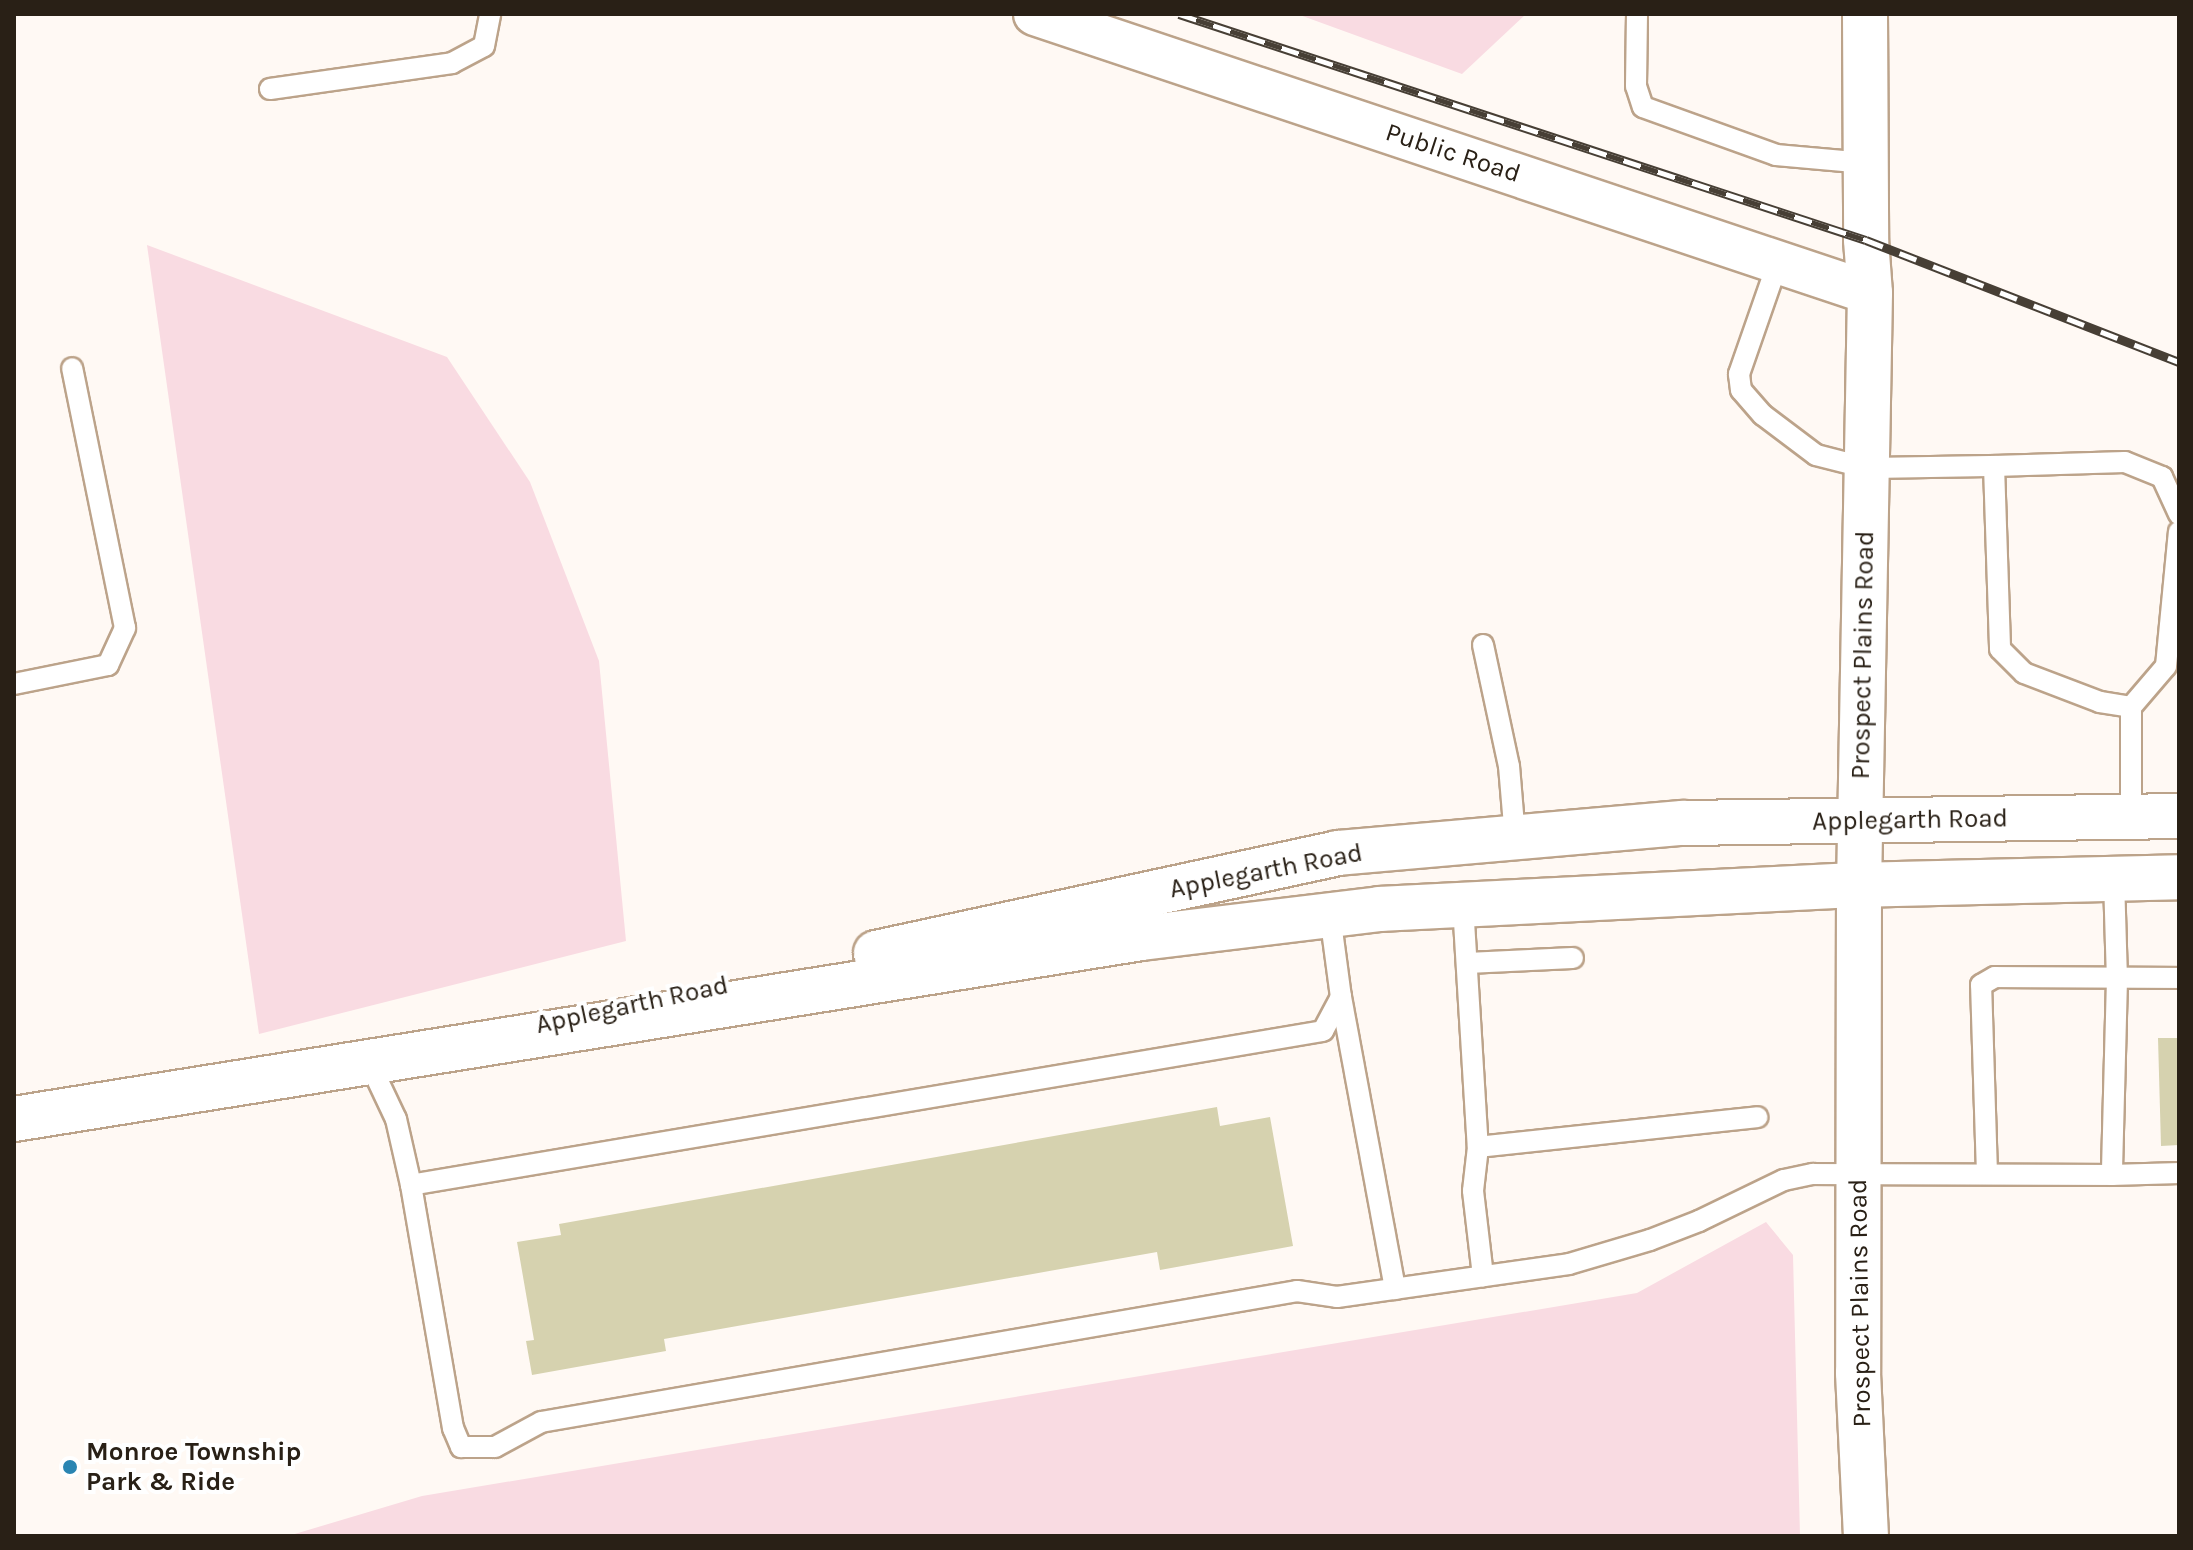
<!DOCTYPE html>
<style>
body{margin:0}
#map{position:relative;width:2193px;height:1550px;overflow:hidden;background:#fff9f4;font-family:Karla,sans-serif}
div>[style]{position:absolute}
.green>*{inset:0;background:#f9dbe2}
.building>*{inset:0;background:#d6d2af}
.roads{filter:drop-shadow(2px 0 #bca38a) drop-shadow(-2px 0 #bca38a) drop-shadow(0 2px #bca38a) drop-shadow(0 -2px #bca38a)}
.lane>*{height:20px;margin:-10px;padding:0 10px;transform-origin:10px;border-radius:10px;background:#fff}
.street>*{height:42px;margin:-21px;padding:0 21px;transform-origin:21px;border-radius:21px;background:#fff}
.secondary>*{height:44px;margin:-22px;padding:0 22px;transform-origin:22px;border-radius:22px;background:#fff}
.rail>*{height:9px;margin-top:-4.5px;transform-origin:0;background:repeating-linear-gradient(90deg,#fff 0 18px,#473f35 0 36px);box-sizing:border-box;border-block:2px solid #473f35}
.dots>*{width:22px;height:22px;translate:-50% -50%;box-sizing:border-box;border:4px solid #fff;border-radius:50%}
span{translate:-50% -50%;white-space:nowrap;text-align:center;line-height:1.15;-webkit-text-stroke:8px #fff;paint-order:stroke}
.street-label{font-size:26px;color:#292016}
.poi-label{font-size:26px;color:#292016;font-weight:700}
.left{translate:0 -50%;text-align:left}
.frame{position:absolute;inset:0;border:16px solid #292016;pointer-events:none}
</style>
<div id="map">
<div class="green">
<div style="clip-path:polygon(1297px 14px,1526px 14px,1462px 74px)"></div>
<div style="clip-path:polygon(147px 245px,447px 357px,530px 482px,599px 661px,626px 941px,259px 1034px)"></div>
<div style="clip-path:polygon(1766px 1222px,1793px 1255px,1800px 1536px,288px 1536px,422px 1496px,1637px 1293px)"></div>
</div>
<div class="building">
<div style="clip-path:polygon(2158px 1038px,2179px 1038px,2179px 1145px,2161px 1146px)"></div>
<div style="clip-path:polygon(1217px 1107px,1220px 1126px,1270px 1117px,1293px 1246px,1160px 1270px,1157px 1252px,664px 1339px,666px 1351px,532px 1375px,526px 1341px,534px 1340px,517px 1242px,561px 1235px,559px 1224px)"></div>
</div>
<div class="roads">
<div class="lane">
<div style="left:1637px;top:14px;width:72px;rotate:90.8deg"></div>
<div style="left:1636px;top:86px;width:22px;rotate:72deg"></div>
<div style="left:1643px;top:107px;width:141px;rotate:19.8deg"></div>
<div style="left:1776px;top:155px;width:90px;rotate:5.1deg"></div>
<div style="left:270px;top:89px;width:184px;rotate:-8.1deg"></div>
<div style="left:452px;top:63px;width:36px;rotate:-28deg"></div>
<div style="left:484px;top:46px;width:33px;rotate:-79deg"></div>
<div style="left:1778px;top:262px;width:119px;rotate:109.2deg"></div>
<div style="left:1739px;top:374px;width:16px;rotate:83deg"></div>
<div style="left:1741px;top:390px;width:33px;rotate:49deg"></div>
<div style="left:1763px;top:415px;width:66px;rotate:37deg"></div>
<div style="left:1816px;top:455px;width:53px;rotate:14.3deg"></div>
<div style="left:1867px;top:468px;width:127px;rotate:-0.9deg"></div>
<div style="left:1994px;top:466px;width:183px;rotate:88.1deg"></div>
<div style="left:2000px;top:649px;width:34px;rotate:45deg"></div>
<div style="left:2024px;top:673px;width:81px;rotate:20.9deg"></div>
<div style="left:2100px;top:702px;width:31px;rotate:9deg"></div>
<div style="left:2131px;top:707px;width:110px;rotate:90deg"></div>
<div style="left:1994px;top:466px;width:131px;rotate:-1.7deg"></div>
<div style="left:2125px;top:462px;width:40px;rotate:22deg"></div>
<div style="left:2162px;top:477px;width:41px;rotate:65.3deg"></div>
<div style="left:1483px;top:645px;width:124px;rotate:77.9deg"></div>
<div style="left:1509px;top:766px;width:72px;rotate:85.2deg"></div>
<div style="left:14px;top:684px;width:96px;rotate:-11.4deg"></div>
<div style="left:108px;top:665px;width:41px;rotate:-65.3deg"></div>
<div style="left:125px;top:628px;width:265px;rotate:-101.5deg"></div>
<div style="left:2131px;top:707px;width:54px;rotate:-49.5deg"></div>
<div style="left:2166px;top:666px;width:135px;rotate:-84.5deg"></div>
<div style="left:2114px;top:879px;width:100px;rotate:88.3deg"></div>
<div style="left:2117px;top:979px;width:196px;rotate:91.5deg"></div>
<div style="left:2112px;top:1175px;width:67px;rotate:-1.7deg"></div>
<div style="left:1463px;top:905px;width:242px;rotate:86.5deg"></div>
<div style="left:1478px;top:1147px;width:44px;rotate:96.5deg"></div>
<div style="left:1473px;top:1191px;width:86px;rotate:83.3deg"></div>
<div style="left:1330px;top:915px;width:83px;rotate:82.4deg"></div>
<div style="left:1341px;top:997px;width:38px;rotate:118deg"></div>
<div style="left:1323px;top:1031px;width:925px;rotate:170.42deg"></div>
<div style="left:411px;top:1185px;width:247px;rotate:80.2deg"></div>
<div style="left:453px;top:1428px;width:21px;rotate:67deg"></div>
<div style="left:461px;top:1447px;width:34px"></div>
<div style="left:495px;top:1447px;width:52px;rotate:-28.5deg"></div>
<div style="left:541px;top:1422px;width:767px;rotate:-9.83deg"></div>
<div style="left:1297px;top:1291px;width:40px;rotate:8.5deg"></div>
<div style="left:1337px;top:1297px;width:234px;rotate:-8.1deg"></div>
<div style="left:1569px;top:1264px;width:84px;rotate:-16.5deg"></div>
<div style="left:1650px;top:1240px;width:53px;rotate:-21.2deg"></div>
<div style="left:1699px;top:1221px;width:94px;rotate:-25.8deg"></div>
<div style="left:1784px;top:1180px;width:30px;rotate:-12deg"></div>
<div style="left:1813px;top:1174px;width:299px;rotate:0.2deg"></div>
<div style="left:1467px;top:963px;width:106px;rotate:-2.7deg"></div>
<div style="left:1341px;top:997px;width:297px;rotate:79.5deg"></div>
<div style="left:369px;top:1062px;width:63px;rotate:64.7deg"></div>
<div style="left:396px;top:1119px;width:68px;rotate:77.2deg"></div>
<div style="left:1478px;top:1147px;width:281px;rotate:-6.1deg"></div>
<div style="left:1987px;top:1174px;width:189px;rotate:-91.8deg"></div>
<div style="left:1981px;top:985px;width:16px;rotate:-30deg"></div>
<div style="left:1995px;top:977px;width:184px;rotate:0.3deg"></div>
</div>
<div class="street">
<div style="left:1035px;top:14px;width:880px;rotate:18.48deg"></div>
</div>
<div class="secondary">
<div style="left:1865px;top:14px;width:226px;rotate:89.7deg"></div>
<div style="left:1866px;top:240px;width:53px;rotate:85.7deg"></div>
<div style="left:1870px;top:293px;width:592px;rotate:91.06deg"></div>
<div style="left:1859px;top:885px;width:488px;rotate:90.1deg"></div>
<div style="left:1858px;top:1373px;width:163px;rotate:87.2deg"></div>
<div style="left:876px;top:953px;width:473px;rotate:-12.2deg"></div>
<div style="left:1338px;top:853px;width:346px;rotate:-5deg"></div>
<div style="left:1683px;top:823px;width:496px;rotate:-0.8deg"></div>
<div style="left:14px;top:1119px;width:1141px;rotate:-9.12deg"></div>
<div style="left:1141px;top:938px;width:240px;rotate:-6.9deg"></div>
<div style="left:1379px;top:909px;width:481px;rotate:-2.9deg"></div>
<div style="left:1859px;top:885px;width:320px;rotate:-1.4deg"></div>
</div>
</div>
<div class="rail">
<div style="left:1179px;top:14px;width:723px;rotate:18.21deg"></div>
<div style="left:1866px;top:240px;width:336px;rotate:21.3deg"></div>
</div>
<div class="dots">
<div style="left:70px;top:1467px;background:#2a85b2"></div>
</div>
<div class="street-label">
<span style="left:1453px;top:153px;rotate:18deg">Public Road</span>
<span style="left:1863px;top:655px;rotate:-89deg">Prospect Plains Road</span>
<span style="left:1910px;top:820px;rotate:-1deg">Applegarth Road</span>
<span style="left:1266px;top:871px;rotate:-11deg">Applegarth Road</span>
<span style="left:632px;top:1005px;rotate:-12deg">Applegarth Road</span>
<span style="left:1860px;top:1303px;rotate:-91deg">Prospect Plains Road</span>
</div>
<div class="poi-label">
<span class="left" style="left:86px;top:1467px">Monroe Township<br>Park &amp; Ride</span>
</div>
<div class="frame"></div>
</div>
